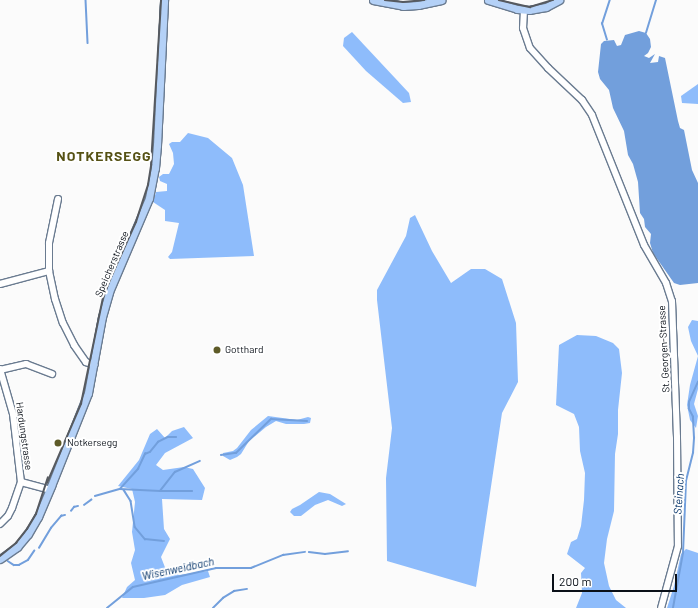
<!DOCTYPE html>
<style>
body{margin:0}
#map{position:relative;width:698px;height:608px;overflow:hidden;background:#fbfbfb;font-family:Barlow,sans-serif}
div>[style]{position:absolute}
.forest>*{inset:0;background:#8ebcfb}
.water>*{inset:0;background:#729fdc}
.stream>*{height:1.5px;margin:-0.75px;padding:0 0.75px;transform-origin:0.75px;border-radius:0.75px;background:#729fdc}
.roads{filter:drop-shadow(1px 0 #6a7b90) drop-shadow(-1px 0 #6a7b90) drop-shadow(0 1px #6a7b90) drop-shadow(0 -1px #6a7b90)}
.minor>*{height:6px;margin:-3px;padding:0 3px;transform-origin:3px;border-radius:3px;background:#fff}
.major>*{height:7px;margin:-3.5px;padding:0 3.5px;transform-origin:3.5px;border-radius:3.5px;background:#b4d1f7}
.rail>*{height:1.5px;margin:-0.75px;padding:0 0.75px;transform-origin:0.75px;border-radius:0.75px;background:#565a60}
.dots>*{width:11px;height:11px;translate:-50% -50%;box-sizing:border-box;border:2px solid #fff;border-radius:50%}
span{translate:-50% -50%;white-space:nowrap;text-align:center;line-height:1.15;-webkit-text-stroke:4px #fff;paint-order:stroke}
.street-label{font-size:10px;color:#0a1018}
.poi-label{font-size:10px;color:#0a1018}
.left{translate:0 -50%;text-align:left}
.water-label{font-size:11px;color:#023167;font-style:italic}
.district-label{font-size:14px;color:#565215;font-weight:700;letter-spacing:1px}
.scale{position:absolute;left:552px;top:574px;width:125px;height:18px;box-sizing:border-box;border:2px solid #0a1018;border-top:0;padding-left:5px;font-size:12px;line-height:14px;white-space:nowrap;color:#0a1018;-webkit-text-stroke:3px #fff;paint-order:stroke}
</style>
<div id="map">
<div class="forest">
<div style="clip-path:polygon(352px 32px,409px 93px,411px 102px,403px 103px,366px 71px,343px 46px,344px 38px)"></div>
<div style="clip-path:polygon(698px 84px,698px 104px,682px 103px,681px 96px)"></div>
<div style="clip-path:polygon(188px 133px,208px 138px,232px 158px,243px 185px,254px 256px,170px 259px,168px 257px,172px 252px,179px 223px,165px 221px,165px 210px,153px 202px,156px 192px,167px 191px,167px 184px,160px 181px,159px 177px,163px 174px,169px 174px,174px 164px,173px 153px,169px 144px,172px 142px,180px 142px)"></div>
<div style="clip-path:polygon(415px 215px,432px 251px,451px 283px,471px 269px,485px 269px,502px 279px,516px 323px,518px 382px,502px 413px,476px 587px,387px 561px,386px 478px,392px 428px,377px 300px,377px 290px,406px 236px,410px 218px)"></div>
<div style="clip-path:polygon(692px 320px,698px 321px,698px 389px,694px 404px,698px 416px,696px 428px,690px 420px,687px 405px,690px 385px,698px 356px,691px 341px,688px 327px)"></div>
<div style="clip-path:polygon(577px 335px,596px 336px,613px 343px,619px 349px,622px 373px,618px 410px,618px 434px,615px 454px,614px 511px,607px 539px,604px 563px,609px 586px,616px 600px,626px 608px,576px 608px,582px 593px,581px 573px,585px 568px,567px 554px,571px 542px,577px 539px,581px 526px,584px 500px,585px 473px,580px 451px,579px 427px,574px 414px,556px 405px,559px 345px)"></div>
<div style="clip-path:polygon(268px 416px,297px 420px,308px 417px,311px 418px,310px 423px,304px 424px,286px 424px,276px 421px,266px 427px,249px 441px,241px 454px,237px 457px,230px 460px,223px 456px,223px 453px,233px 451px,237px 448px,251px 430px)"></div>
<div style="clip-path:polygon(184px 427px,193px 438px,165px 453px,156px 465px,163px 470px,184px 467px,193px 469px,205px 488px,202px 500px,162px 499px,164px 529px,170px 539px,161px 557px,166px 570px,179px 575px,208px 571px,210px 577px,182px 585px,165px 595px,144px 598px,122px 598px,127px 587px,135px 580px,131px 563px,135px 550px,132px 532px,135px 502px,132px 489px,118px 486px,139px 460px,150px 434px,157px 429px,165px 438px,172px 431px)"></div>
<div style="clip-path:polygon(319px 492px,330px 494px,346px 504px,342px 506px,328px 500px,315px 505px,301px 516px,294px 516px,290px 512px,292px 509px,300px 505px)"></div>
<div style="clip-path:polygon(686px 549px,698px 553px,698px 608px,667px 608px,674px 586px,681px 554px)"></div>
</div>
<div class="water">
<div style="clip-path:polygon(639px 31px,646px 33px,650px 39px,651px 47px,648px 53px,644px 56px,649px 58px,655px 54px,650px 63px,658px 62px,659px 56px,665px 58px,678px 121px,680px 128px,684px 130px,692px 170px,698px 183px,698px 283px,680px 285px,674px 283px,653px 253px,650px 243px,651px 234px,645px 227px,644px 219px,640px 213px,638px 182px,633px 164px,628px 155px,624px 131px,613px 108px,609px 90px,600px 79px,598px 72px,601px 44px,604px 41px,614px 40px,617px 46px,621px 45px,625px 35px)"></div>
</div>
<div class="stream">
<div style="left:86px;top:0;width:43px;rotate:87.3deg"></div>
<div style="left:646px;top:33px;width:34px;rotate:-73deg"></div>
<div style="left:607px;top:40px;width:17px;rotate:-107deg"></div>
<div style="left:602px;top:24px;width:25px;rotate:-72deg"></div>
<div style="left:221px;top:455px;width:15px;rotate:-8deg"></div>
<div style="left:236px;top:453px;width:49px;rotate:-44.2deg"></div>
<div style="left:271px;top:419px;width:36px;rotate:3deg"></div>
<div style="left:120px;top:489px;width:40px;rotate:2.9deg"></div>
<div style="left:160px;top:491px;width:24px;rotate:-52deg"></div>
<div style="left:175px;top:472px;width:27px;rotate:-24deg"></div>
<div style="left:124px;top:490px;width:13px;rotate:58deg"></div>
<div style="left:131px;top:501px;width:26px;rotate:81deg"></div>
<div style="left:135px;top:527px;width:16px;rotate:50deg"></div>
<div style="left:145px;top:539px;width:19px;rotate:6deg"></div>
<div style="left:160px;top:491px;width:32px"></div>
<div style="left:95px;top:496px;width:26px;rotate:-16deg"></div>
<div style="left:120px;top:489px;width:27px;rotate:-48deg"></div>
<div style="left:138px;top:469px;width:17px;rotate:-65deg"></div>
<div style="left:145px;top:454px;width:5px;rotate:-22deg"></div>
<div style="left:150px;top:452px;width:13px;rotate:-51deg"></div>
<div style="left:158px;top:442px;width:11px;rotate:-27deg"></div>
<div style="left:168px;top:437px;width:8px"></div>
<div style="left:84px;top:505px;width:9px;rotate:-36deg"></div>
<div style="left:71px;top:511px;width:5px;rotate:-53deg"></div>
<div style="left:74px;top:507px;width:4px;rotate:-14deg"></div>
<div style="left:39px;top:548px;width:23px;rotate:-59deg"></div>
<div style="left:51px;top:528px;width:16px;rotate:-50deg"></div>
<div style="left:61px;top:516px;width:4px;rotate:-14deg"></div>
<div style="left:309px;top:552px;width:16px;rotate:7deg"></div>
<div style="left:325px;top:554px;width:23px;rotate:-7deg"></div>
<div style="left:8px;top:561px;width:7px;rotate:34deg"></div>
<div style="left:14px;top:565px;width:5px"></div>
<div style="left:19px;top:565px;width:10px;rotate:-29deg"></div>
<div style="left:28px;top:560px;width:11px;rotate:-56deg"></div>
<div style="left:107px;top:608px;width:33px;rotate:-39deg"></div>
<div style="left:133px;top:587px;width:85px;rotate:-12.9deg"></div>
<div style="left:216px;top:568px;width:35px"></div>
<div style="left:251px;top:568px;width:35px;rotate:-22deg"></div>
<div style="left:283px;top:555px;width:22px;rotate:-8deg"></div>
<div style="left:213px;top:608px;width:14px;rotate:-45deg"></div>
<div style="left:223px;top:598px;width:13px;rotate:-32deg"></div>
<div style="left:234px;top:591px;width:13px;rotate:-9deg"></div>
<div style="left:673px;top:608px;width:56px;rotate:-79.7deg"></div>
<div style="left:683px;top:553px;width:72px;rotate:-87.6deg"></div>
<div style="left:686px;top:481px;width:29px;rotate:-76deg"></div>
<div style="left:693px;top:453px;width:15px;rotate:-86deg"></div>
<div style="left:694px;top:438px;width:21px;rotate:-93deg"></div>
<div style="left:693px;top:417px;width:9px;rotate:-117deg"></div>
<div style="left:689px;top:409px;width:7px;rotate:-90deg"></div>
<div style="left:689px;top:402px;width:22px;rotate:-66deg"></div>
</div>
<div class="roads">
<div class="minor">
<div style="left:524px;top:10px;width:18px;rotate:93deg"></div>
<div style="left:523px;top:28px;width:21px;rotate:71deg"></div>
<div style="left:530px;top:48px;width:27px;rotate:48deg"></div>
<div style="left:548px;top:68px;width:47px;rotate:43.3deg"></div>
<div style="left:582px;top:100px;width:18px;rotate:56deg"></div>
<div style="left:592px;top:115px;width:140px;rotate:68.2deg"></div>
<div style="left:644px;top:245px;width:44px;rotate:59.9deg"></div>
<div style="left:666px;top:283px;width:19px;rotate:72deg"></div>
<div style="left:672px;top:301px;width:136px;rotate:87.9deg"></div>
<div style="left:677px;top:437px;width:109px;rotate:89.5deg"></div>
<div style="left:678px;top:546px;width:64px;rotate:105.3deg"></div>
<div style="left:58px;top:199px;width:45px;rotate:101.6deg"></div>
<div style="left:49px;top:243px;width:28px;rotate:90deg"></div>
<div style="left:49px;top:271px;width:29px;rotate:78deg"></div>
<div style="left:55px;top:299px;width:25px;rotate:72deg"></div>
<div style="left:63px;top:323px;width:25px;rotate:63deg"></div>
<div style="left:74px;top:345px;width:21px;rotate:55deg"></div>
<div style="left:86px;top:362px;width:9px;rotate:21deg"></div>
<div style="left:0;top:284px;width:51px;rotate:-14.9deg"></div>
<div style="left:0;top:369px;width:47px;rotate:73.9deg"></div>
<div style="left:13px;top:414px;width:68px;rotate:83.3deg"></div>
<div style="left:21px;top:482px;width:30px;rotate:15deg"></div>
<div style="left:0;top:370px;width:27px;rotate:-13deg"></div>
<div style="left:26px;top:364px;width:28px;rotate:21deg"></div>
<div style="left:0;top:524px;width:11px;rotate:-45deg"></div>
<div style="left:8px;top:516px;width:9px;rotate:-63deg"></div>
<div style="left:12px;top:508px;width:28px;rotate:-71deg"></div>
</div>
<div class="major">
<div style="left:373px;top:0;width:31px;rotate:11deg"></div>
<div style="left:403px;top:6px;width:15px;rotate:-4deg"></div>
<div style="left:418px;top:5px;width:24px;rotate:-12deg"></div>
<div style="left:488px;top:0;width:30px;rotate:17deg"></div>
<div style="left:517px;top:9px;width:12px;rotate:5deg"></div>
<div style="left:529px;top:10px;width:17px;rotate:-10deg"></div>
<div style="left:546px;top:7px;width:15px;rotate:-28deg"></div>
<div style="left:0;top:559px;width:21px;rotate:-35deg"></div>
<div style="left:17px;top:547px;width:17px;rotate:-50deg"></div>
<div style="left:28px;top:534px;width:20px;rotate:-60deg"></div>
<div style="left:38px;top:517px;width:34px;rotate:-67deg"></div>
<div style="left:51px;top:486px;width:100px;rotate:-68.3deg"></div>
<div style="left:88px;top:393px;width:77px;rotate:-79.6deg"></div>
<div style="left:102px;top:317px;width:26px;rotate:-74deg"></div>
<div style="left:109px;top:292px;width:102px;rotate:-66.9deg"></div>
<div style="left:149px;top:198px;width:31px;rotate:-79deg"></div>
<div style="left:155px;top:168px;width:23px;rotate:-85deg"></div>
<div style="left:157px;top:145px;width:145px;rotate:-87.2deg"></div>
</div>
</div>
<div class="rail">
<div style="left:385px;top:0;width:18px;rotate:6deg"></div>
<div style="left:403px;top:2px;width:21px;rotate:-5deg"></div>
<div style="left:499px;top:0;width:32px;rotate:13deg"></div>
<div style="left:530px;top:7px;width:24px;rotate:-17deg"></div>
<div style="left:47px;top:483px;width:86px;rotate:-66.7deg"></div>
<div style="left:81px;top:404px;width:108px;rotate:-78.3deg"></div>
<div style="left:103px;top:298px;width:25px;rotate:-69deg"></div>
<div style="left:112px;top:275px;width:58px;rotate:-65.6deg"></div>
<div style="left:136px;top:222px;width:39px;rotate:-72deg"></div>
<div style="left:148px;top:185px;width:20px;rotate:-81deg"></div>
<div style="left:151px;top:165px;width:165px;rotate:-86.5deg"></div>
<div style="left:0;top:556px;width:21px;rotate:-39deg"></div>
<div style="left:16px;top:543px;width:18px;rotate:-52deg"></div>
<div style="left:27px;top:529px;width:17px;rotate:-59deg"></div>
<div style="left:36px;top:514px;width:38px;rotate:-72deg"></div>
</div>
<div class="dots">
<div style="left:217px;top:350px;background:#5e5b28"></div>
<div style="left:58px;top:443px;background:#5e5b28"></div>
</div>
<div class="street-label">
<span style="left:112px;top:264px;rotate:-67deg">Speicherstrasse</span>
<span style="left:664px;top:349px;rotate:-93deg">St. Georgen-Strasse</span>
<span style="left:24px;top:436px;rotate:82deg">Hardungstrasse</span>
</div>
<div class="poi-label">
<span class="left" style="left:225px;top:350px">Gotthard</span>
<span class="left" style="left:67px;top:443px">Notkersegg</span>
</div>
<div class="water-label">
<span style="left:679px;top:494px;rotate:-86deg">Steinach</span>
<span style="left:178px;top:569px;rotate:-12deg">Wisenweidbach</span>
</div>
<div class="district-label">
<span style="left:104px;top:156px">NOTKERSEGG</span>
</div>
<div class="scale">200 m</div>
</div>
